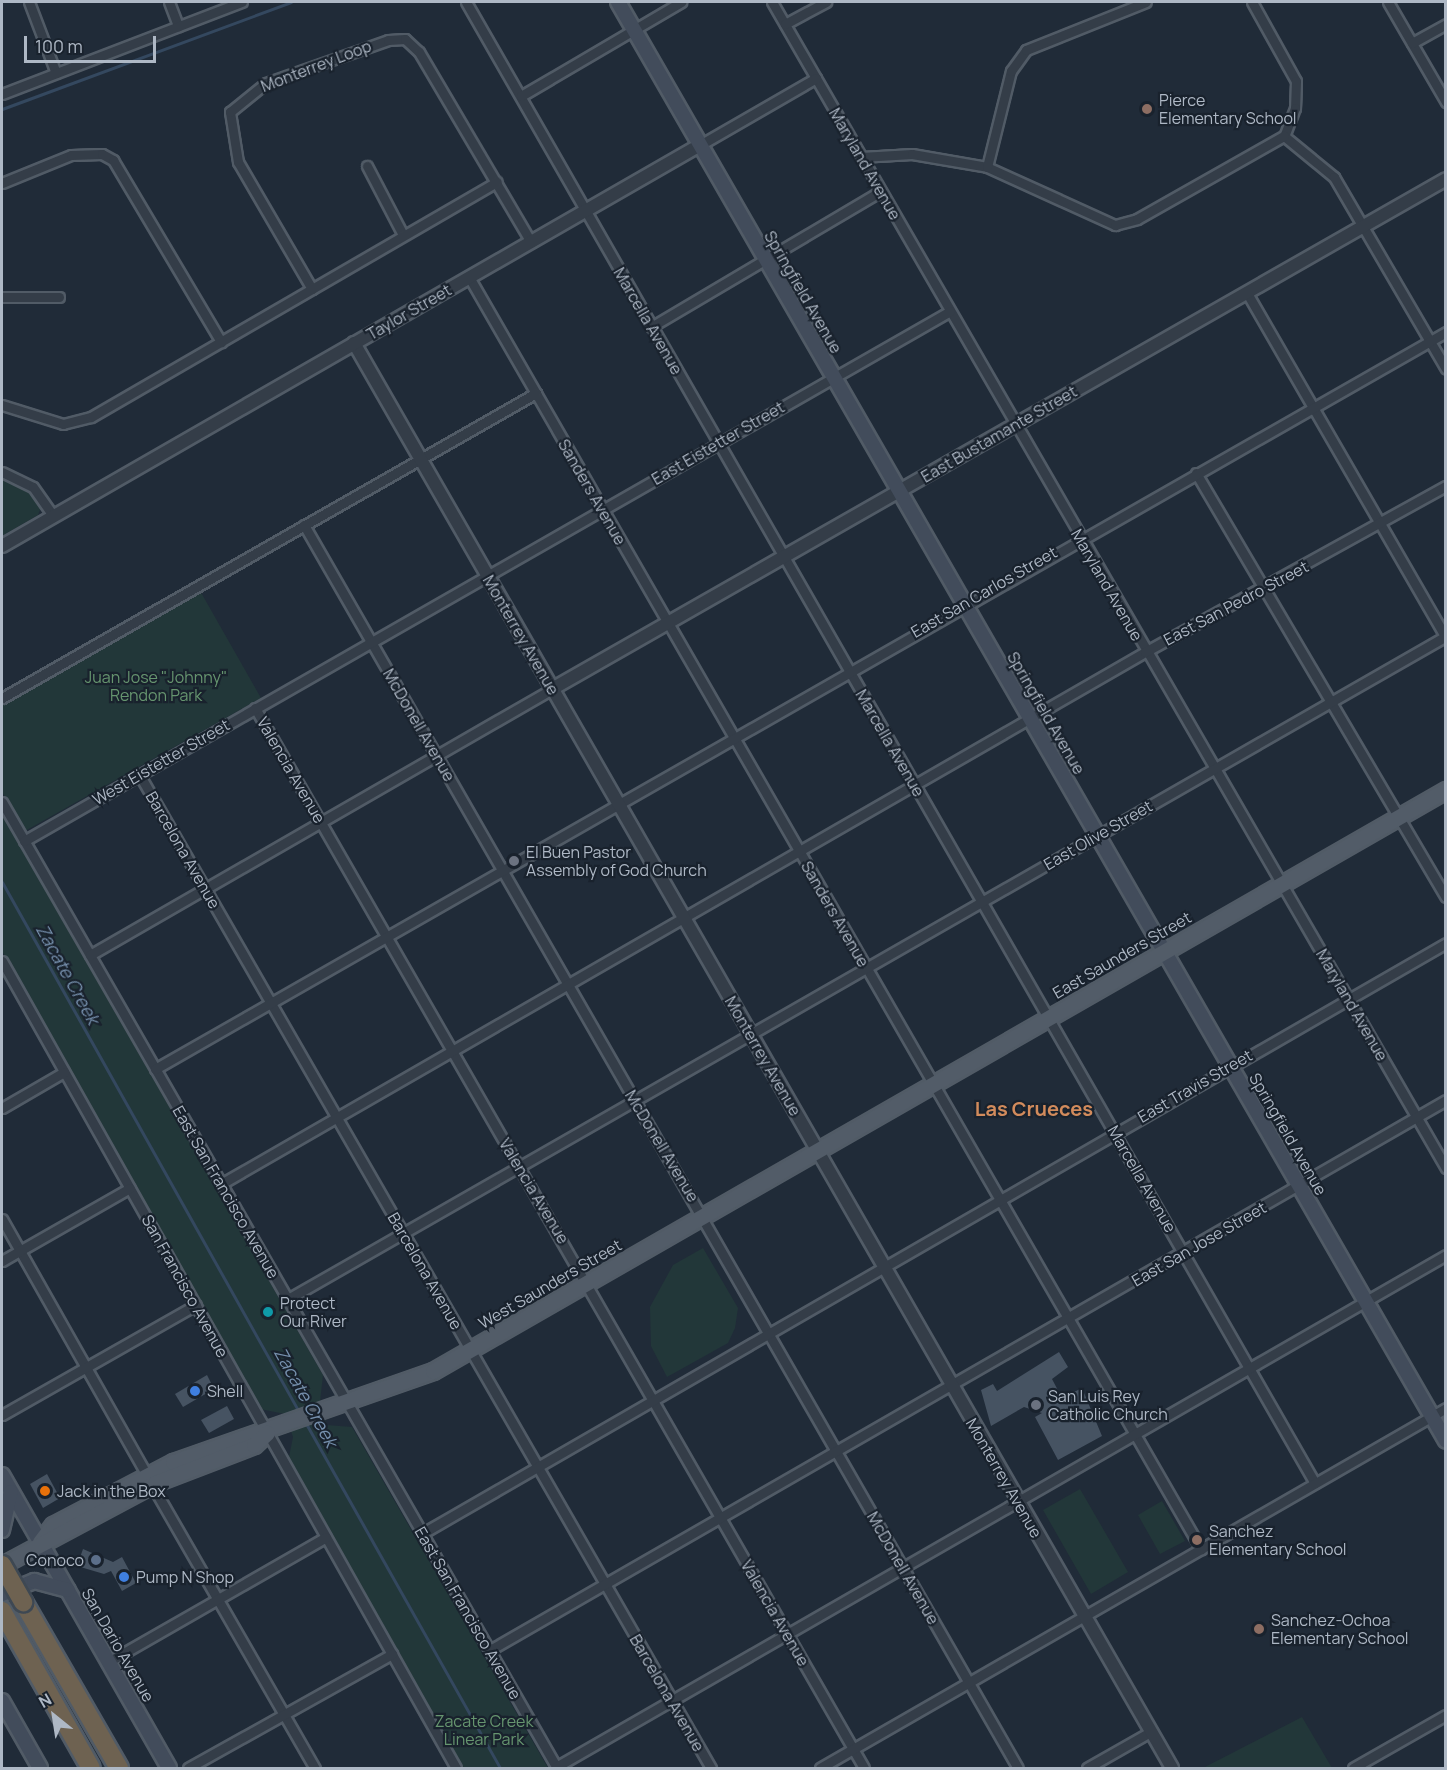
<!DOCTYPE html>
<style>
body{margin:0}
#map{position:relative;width:1447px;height:1770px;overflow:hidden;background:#202b38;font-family:Manrope,sans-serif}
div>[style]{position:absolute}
.green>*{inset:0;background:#223739}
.stream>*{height:3px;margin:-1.5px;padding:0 1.5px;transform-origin:1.5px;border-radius:1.5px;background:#34485f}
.building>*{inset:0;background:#465362}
.roads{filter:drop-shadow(2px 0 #515b66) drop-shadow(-2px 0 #515b66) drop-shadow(0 2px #515b66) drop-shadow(0 -2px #515b66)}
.minor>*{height:9px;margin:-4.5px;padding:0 4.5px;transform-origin:4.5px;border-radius:4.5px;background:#343d48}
.tertiary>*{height:12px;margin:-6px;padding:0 6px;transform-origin:6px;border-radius:6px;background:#343d48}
.secondary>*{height:14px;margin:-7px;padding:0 7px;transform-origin:7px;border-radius:7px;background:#424c5b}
.primary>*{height:15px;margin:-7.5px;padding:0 7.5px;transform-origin:7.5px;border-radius:7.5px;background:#525c68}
.motorway>*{height:18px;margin:-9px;padding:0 9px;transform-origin:9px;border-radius:9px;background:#6e6251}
.bridges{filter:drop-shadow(2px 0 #3e4853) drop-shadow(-2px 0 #3e4853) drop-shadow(0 2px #3e4853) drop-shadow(0 -2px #3e4853)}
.motorway-bridge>*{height:18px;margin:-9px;padding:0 9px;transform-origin:9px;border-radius:9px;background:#6e6251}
.dots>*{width:16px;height:16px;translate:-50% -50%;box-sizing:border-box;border:3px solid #19222d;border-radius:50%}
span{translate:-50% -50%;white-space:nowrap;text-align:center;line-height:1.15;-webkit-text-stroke:4.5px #19222d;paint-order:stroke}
.street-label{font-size:16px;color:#aeb8c5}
.poi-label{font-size:16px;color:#aeb8c5}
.left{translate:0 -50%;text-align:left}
.right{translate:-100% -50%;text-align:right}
.park-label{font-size:16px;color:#66956f}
.water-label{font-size:18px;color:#7690ad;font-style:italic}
.quarter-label{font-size:20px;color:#d28b5c;font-weight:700}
.frame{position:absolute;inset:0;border:3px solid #aeb8c5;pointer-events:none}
.north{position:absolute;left:24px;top:1686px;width:60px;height:60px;-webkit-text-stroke:4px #19222d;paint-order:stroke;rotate:330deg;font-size:16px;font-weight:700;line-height:24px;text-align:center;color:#aeb8c5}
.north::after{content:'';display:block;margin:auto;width:21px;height:27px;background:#aeb8c5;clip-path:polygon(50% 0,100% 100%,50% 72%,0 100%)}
.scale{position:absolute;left:24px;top:36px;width:132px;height:27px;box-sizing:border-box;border:3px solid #aeb8c5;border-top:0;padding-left:8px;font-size:18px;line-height:21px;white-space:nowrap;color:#aeb8c5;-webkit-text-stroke:4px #19222d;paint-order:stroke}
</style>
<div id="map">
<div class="green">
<div style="clip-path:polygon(2px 479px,24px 488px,41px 507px,38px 515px,2px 536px)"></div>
<div style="clip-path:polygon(199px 589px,261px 698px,25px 831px,2px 792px,2px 702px)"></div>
<div style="clip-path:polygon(2px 815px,323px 1375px,320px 1402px,327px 1425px,352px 1427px,548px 1768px,464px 1768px,289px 1457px,293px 1437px,285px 1414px,260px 1409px,2px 951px)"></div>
<div style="clip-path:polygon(703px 1248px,738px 1308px,735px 1328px,728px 1343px,667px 1377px,651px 1346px,650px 1307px,673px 1265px)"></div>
<div style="clip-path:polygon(1080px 1489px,1128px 1572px,1091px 1594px,1043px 1510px)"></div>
<div style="clip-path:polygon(1162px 1501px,1185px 1541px,1160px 1554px,1138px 1515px)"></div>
<div style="clip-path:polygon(1302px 1717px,1332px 1768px,1203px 1768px)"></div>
</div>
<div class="stream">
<div style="left:2px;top:109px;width:308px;rotate:-20.3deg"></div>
<div style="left:2px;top:882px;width:608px;rotate:60.73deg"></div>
<div style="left:304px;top:1420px;width:399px;rotate:60.6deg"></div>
</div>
<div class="building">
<div style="clip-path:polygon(1059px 1352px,1068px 1367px,1052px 1379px,1062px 1398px,1082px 1388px,1102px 1436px,1058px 1460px,1035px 1417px,1042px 1413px,1024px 1407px,991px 1426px,981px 1390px,993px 1384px,997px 1391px)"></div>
<div style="clip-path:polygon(207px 1375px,214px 1389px,183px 1407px,175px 1394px)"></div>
<div style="clip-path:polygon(227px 1406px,234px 1419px,209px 1433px,201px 1420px)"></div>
<div style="clip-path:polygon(47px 1474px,60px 1498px,43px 1508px,30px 1484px)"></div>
<div style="clip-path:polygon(83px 1549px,113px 1562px,122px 1557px,136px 1583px,122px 1591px,111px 1571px,104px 1574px,77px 1566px)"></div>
</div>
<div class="roads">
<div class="minor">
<div style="left:29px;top:2px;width:76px;rotate:69.2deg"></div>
<div style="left:169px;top:2px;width:26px;rotate:69deg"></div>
<div style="left:466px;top:2px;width:1707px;rotate:60.18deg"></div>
<div style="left:772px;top:2px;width:1347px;rotate:59.97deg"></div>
<div style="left:1252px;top:2px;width:90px;rotate:60.9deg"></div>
<div style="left:1296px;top:81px;width:27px;rotate:92deg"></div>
<div style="left:1295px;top:108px;width:30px;rotate:111deg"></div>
<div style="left:1284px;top:136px;width:65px;rotate:39.4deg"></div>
<div style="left:1334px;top:177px;width:222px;rotate:59.7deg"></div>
<div style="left:1388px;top:2px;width:116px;rotate:59.9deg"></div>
<div style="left:785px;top:24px;width:47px;rotate:-28.2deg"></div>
<div style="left:1412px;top:43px;width:39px;rotate:-29deg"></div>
<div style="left:2px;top:94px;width:257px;rotate:-21deg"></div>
<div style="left:521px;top:96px;width:186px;rotate:-30.4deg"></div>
<div style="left:700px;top:145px;width:134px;rotate:-30deg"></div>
<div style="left:861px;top:157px;width:51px;rotate:-3.4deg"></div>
<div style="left:912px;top:154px;width:76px;rotate:9.8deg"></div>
<div style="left:987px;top:167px;width:141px;rotate:24.4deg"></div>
<div style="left:1115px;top:225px;width:23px;rotate:-15deg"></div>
<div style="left:1137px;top:219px;width:169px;rotate:-29.5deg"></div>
<div style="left:367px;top:166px;width:78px;rotate:62.4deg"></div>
<div style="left:987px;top:167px;width:99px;rotate:-76deg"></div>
<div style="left:1011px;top:71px;width:26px;rotate:-54deg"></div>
<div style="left:1026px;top:50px;width:129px;rotate:-21.8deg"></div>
<div style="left:2px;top:183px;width:74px;rotate:-22.1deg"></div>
<div style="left:71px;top:155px;width:31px;rotate:-2deg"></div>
<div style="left:102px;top:154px;width:13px;rotate:29deg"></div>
<div style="left:113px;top:160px;width:212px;rotate:59.3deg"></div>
<div style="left:469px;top:277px;width:1468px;rotate:60.08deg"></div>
<div style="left:312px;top:289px;width:147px;rotate:-120.2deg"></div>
<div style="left:238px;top:162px;width:51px;rotate:-99.1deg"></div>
<div style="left:230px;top:112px;width:46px;rotate:-38.9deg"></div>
<div style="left:266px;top:83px;width:129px;rotate:-19.4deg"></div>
<div style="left:388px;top:40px;width:17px;rotate:-3deg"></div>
<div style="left:405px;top:39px;width:19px;rotate:43deg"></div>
<div style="left:419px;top:52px;width:221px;rotate:59.5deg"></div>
<div style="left:1247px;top:293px;width:398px;rotate:60deg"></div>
<div style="left:2px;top:297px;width:57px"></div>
<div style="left:651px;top:327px;width:267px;rotate:-30.6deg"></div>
<div style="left:2px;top:405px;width:64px;rotate:17.3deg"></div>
<div style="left:63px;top:424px;width:29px;rotate:-14deg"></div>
<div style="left:91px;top:417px;width:469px;rotate:-30.1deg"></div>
<div style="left:2px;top:472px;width:34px;rotate:26deg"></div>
<div style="left:33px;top:487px;width:35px;rotate:55deg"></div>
<div style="left:1196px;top:473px;width:492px;rotate:59.5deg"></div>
<div style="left:304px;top:525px;width:1433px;rotate:60.13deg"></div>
<div style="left:2px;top:698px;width:615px;rotate:-29.73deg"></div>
<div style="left:255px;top:708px;width:1222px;rotate:60.12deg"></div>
<div style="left:139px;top:774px;width:1147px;rotate:60.08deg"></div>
<div style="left:2px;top:802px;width:1114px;rotate:60.12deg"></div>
<div style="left:24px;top:841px;width:1067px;rotate:-29.78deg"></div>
<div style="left:90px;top:955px;width:533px;rotate:-29.93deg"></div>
<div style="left:2px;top:961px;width:926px;rotate:60.64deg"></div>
<div style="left:155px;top:1069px;width:1487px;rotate:-29.72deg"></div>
<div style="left:2px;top:1108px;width:72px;rotate:-30.1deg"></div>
<div style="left:221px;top:1184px;width:1066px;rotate:-29.93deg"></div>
<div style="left:1145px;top:652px;width:344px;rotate:-28.9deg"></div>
<div style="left:2px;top:1219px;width:293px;rotate:60.5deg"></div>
<div style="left:2px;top:1261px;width:147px;rotate:-29.7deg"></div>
<div style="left:288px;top:1299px;width:1334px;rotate:-29.79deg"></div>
<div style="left:2px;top:1415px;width:223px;rotate:-29.6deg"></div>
<div style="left:152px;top:1485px;width:327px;rotate:60.1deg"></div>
<div style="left:423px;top:1533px;width:1181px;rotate:-29.97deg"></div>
<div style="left:490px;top:1650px;width:1103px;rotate:-29.91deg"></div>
<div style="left:108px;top:1662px;width:251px;rotate:-29.8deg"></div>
<div style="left:556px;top:1767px;width:1027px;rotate:-29.91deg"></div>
<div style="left:188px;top:1768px;width:234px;rotate:-29.2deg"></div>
<div style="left:820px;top:1768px;width:722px;rotate:-29.9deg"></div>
<div style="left:1087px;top:1768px;width:73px;rotate:-29.7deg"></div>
<div style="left:1353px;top:1768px;width:107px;rotate:-29.7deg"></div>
</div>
<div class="tertiary">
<div style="left:354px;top:343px;width:1643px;rotate:60.14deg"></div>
<div style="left:2px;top:546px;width:805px;rotate:-29.88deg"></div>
<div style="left:552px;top:689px;width:1029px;rotate:-29.7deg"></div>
</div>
<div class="secondary">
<div style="left:618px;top:2px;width:1660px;rotate:60.08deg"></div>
<div style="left:2px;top:1475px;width:337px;rotate:60.3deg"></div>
<div style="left:2px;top:1530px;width:39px;rotate:-77deg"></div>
<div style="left:2px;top:1594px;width:35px;rotate:-22deg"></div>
<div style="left:34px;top:1581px;width:35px;rotate:15deg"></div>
<div style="left:2px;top:1701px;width:77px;rotate:60.4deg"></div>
</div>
<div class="primary">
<div style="left:40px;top:1542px;width:21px;rotate:-53deg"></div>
<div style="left:53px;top:1525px;width:136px;rotate:-27.7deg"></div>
<div style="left:173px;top:1462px;width:275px;rotate:-19.3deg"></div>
<div style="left:433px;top:1371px;width:1168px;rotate:-29.84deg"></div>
<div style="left:2px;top:1565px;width:174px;rotate:-28.2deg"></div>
<div style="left:155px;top:1483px;width:106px;rotate:-21deg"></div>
<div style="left:254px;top:1445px;width:18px;rotate:-43deg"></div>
</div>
<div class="motorway">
<div style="left:23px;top:1602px;width:192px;rotate:60deg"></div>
<div style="left:2px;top:1611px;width:180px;rotate:60.5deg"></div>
</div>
</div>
<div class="bridges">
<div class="motorway-bridge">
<div style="left:2px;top:1565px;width:43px;rotate:60.4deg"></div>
</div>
</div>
<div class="dots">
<div style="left:1147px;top:109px;background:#8d6e63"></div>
<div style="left:514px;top:861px;background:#6b7280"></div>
<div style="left:268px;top:1312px;background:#0f9aa8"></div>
<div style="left:195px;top:1391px;background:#3f7fe0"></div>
<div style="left:1036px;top:1405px;background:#6b7280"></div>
<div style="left:45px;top:1491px;background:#e8710a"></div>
<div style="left:1197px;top:1540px;background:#8d6e63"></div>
<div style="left:96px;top:1560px;background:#5c6f8a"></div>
<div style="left:124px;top:1577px;background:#3f7fe0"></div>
<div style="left:1259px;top:1629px;background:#8d6e63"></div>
</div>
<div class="street-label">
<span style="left:316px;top:66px;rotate:-21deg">Monterrey Loop</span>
<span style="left:865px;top:164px;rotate:60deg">Maryland Avenue</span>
<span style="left:803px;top:292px;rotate:60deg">Springfield Avenue</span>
<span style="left:409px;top:312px;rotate:-30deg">Taylor Street</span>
<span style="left:648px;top:321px;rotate:60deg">Marcella Avenue</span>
<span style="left:999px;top:434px;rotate:-30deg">East Bustamante Street</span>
<span style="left:718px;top:443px;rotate:-30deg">East Eistetter Street</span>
<span style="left:592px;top:492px;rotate:60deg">Sanders Avenue</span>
<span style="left:1107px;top:585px;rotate:60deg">Maryland Avenue</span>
<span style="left:984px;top:592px;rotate:-30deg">East San Carlos Street</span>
<span style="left:1236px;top:603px;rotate:-28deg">East San Pedro Street</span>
<span style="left:521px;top:635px;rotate:60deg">Monterrey Avenue</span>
<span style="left:1046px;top:713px;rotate:60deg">Springfield Avenue</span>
<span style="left:419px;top:725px;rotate:60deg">McDonell Avenue</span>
<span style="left:890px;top:743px;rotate:60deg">Marcella Avenue</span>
<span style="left:161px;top:762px;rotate:-30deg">West Eistetter Street</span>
<span style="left:291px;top:770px;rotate:60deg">Valencia Avenue</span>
<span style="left:1098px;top:835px;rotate:-30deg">East Olive Street</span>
<span style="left:183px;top:850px;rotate:60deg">Barcelona Avenue</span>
<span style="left:835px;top:914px;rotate:60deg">Sanders Avenue</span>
<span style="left:1122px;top:955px;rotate:-30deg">East Saunders Street</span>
<span style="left:1352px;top:1005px;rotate:60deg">Maryland Avenue</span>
<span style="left:763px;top:1056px;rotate:60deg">Monterrey Avenue</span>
<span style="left:1195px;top:1086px;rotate:-30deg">East Travis Street</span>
<span style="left:1288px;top:1134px;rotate:60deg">Springfield Avenue</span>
<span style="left:662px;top:1146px;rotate:59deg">McDonell Avenue</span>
<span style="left:1142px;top:1179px;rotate:60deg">Marcella Avenue</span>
<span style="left:534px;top:1191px;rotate:59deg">Valencia Avenue</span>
<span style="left:226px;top:1192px;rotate:60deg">East San Francisco Avenue</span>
<span style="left:1199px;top:1244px;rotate:-30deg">East San Jose Street</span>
<span style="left:425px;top:1271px;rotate:60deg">Barcelona Avenue</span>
<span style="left:550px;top:1284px;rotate:-30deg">West Saunders Street</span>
<span style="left:185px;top:1286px;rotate:61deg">San Francisco Avenue</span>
<span style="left:1004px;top:1478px;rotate:60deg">Monterrey Avenue</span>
<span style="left:903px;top:1568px;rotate:60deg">McDonell Avenue</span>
<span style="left:468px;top:1613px;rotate:60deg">East San Francisco Avenue</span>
<span style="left:775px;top:1613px;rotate:60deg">Valencia Avenue</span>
<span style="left:118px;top:1645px;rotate:60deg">San Dario Avenue</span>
<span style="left:667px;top:1693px;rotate:60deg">Barcelona Avenue</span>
</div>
<div class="poi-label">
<span class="left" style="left:1159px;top:109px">Pierce<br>Elementary School</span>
<span class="left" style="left:526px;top:861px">El Buen Pastor<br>Assembly of God Church</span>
<span class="left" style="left:280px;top:1312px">Protect<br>Our River</span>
<span class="left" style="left:207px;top:1391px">Shell</span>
<span class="left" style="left:1048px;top:1405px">San Luis Rey<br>Catholic Church</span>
<span class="left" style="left:57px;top:1491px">Jack in the Box</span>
<span class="left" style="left:1209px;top:1540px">Sanchez<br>Elementary School</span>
<span class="right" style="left:84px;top:1560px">Conoco</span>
<span class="left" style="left:136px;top:1577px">Pump N Shop</span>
<span class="left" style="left:1271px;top:1629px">Sanchez-Ochoa<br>Elementary School</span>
</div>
<div class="park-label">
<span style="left:156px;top:686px">Juan Jose "Johnny"<br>Rendon Park</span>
<span style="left:484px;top:1730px">Zacate Creek<br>Linear Park</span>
</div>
<div class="water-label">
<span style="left:68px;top:974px;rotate:61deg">Zacate Creek</span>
<span style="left:306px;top:1397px;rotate:61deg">Zacate Creek</span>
</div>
<div class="quarter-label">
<span style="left:1034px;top:1108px">Las Crueces</span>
</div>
<div class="frame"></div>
<div class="north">N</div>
<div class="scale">100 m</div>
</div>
